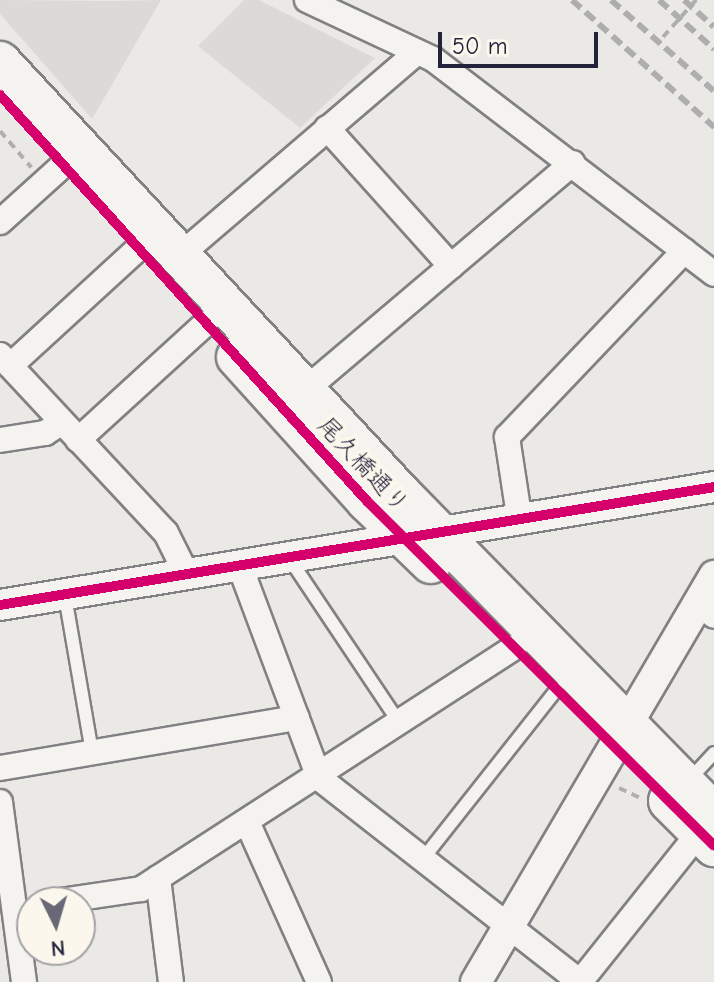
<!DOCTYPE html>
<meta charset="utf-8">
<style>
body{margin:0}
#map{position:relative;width:714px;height:982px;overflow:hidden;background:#ebe9e5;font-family:"Comic Neue","Klee One",sans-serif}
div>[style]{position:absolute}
.green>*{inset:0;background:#dcdad6}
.path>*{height:4px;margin-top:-2px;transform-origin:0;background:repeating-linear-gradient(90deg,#afaeae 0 8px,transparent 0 14px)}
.roads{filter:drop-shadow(2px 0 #818083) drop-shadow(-2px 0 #818083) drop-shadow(0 2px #818083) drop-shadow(0 -2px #818083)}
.service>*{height:12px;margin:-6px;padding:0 6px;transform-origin:6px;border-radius:6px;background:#f4f3ef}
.minor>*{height:24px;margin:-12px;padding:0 12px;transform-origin:12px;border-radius:12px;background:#f4f3ef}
.tertiary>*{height:30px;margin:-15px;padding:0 15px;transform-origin:15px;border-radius:15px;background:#f4f3ef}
.primary>*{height:40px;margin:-20px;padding:0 20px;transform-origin:20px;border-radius:20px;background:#f4f3ef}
.rail>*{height:6px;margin-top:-3px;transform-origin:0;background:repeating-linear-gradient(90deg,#afaeae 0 12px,transparent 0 18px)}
.path-bridge>*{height:4px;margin-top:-2px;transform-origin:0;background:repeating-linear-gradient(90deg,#afaeae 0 8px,transparent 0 14px)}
.cycleway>*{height:10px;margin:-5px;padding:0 5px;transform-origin:5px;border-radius:5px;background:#d6006c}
span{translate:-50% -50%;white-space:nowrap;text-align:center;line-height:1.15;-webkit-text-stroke:8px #fbf7ec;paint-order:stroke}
.street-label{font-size:24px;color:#22223b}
.north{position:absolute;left:16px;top:886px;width:80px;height:80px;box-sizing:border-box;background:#fbf7ec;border:2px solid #a4a2a5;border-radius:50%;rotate:175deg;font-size:22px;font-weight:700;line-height:32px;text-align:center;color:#22223b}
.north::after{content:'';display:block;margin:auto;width:28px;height:36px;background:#686876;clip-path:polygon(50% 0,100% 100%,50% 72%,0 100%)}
.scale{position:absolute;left:438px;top:32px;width:160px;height:36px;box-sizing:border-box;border:4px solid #22223b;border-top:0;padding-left:10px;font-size:24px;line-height:28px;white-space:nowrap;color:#22223b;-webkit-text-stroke:6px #fbf7ec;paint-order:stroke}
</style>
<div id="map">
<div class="green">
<div style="clip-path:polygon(0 0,114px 1px,161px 0,92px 119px,0 14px)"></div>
<div style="clip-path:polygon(244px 0,259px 0,375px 58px,300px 128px,198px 46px)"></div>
</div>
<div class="path">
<div style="left:0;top:131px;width:48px;rotate:49.3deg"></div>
<div style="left:619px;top:788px;width:23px;rotate:25deg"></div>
</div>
<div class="roads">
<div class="service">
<div style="left:291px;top:561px;width:196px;rotate:56.2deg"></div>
<div style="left:65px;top:596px;width:159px;rotate:80.2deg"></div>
<div style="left:689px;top:780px;width:37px;rotate:-47deg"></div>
<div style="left:422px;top:860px;width:218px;rotate:-51.7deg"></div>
</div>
<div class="minor">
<div style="left:307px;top:0;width:139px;rotate:25.1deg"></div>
<div style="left:433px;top:59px;width:354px;rotate:37.4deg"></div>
<div style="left:327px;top:128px;width:186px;rotate:48.1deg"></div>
<div style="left:0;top:222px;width:108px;rotate:-42deg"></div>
<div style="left:178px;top:257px;width:315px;rotate:-40.6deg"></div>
<div style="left:0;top:355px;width:243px;rotate:47deg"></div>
<div style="left:166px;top:533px;width:49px;rotate:63.4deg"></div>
<div style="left:10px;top:366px;width:175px;rotate:-42.5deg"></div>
<div style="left:305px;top:390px;width:351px;rotate:-40.3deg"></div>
<div style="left:0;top:440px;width:46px;rotate:-8.8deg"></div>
<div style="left:45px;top:433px;width:19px;rotate:-32deg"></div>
<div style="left:78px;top:440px;width:173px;rotate:-42.4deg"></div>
<div style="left:520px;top:522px;width:86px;rotate:-98.7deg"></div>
<div style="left:507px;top:437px;width:257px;rotate:-46.4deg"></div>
<div style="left:241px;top:569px;width:223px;rotate:69.5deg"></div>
<div style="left:319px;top:778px;width:331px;rotate:38deg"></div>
<div style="left:698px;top:602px;width:21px;rotate:41deg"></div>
<div style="left:0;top:768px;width:301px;rotate:-9.6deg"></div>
<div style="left:0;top:802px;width:182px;rotate:82.4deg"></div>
<div style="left:248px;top:824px;width:173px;rotate:65.8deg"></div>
<div style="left:158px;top:878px;width:105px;rotate:82.9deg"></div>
<div style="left:53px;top:902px;width:89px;rotate:-8.4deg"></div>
<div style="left:141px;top:889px;width:445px;rotate:-32.9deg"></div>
<div style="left:580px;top:982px;width:191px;rotate:-51.4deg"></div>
</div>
<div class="tertiary">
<div style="left:0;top:605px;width:724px;rotate:-9.38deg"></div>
<div style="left:476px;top:982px;width:471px;rotate:-59.6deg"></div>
</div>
<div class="primary">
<div style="left:0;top:62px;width:588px;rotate:47.14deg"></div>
<div style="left:400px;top:493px;width:449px;rotate:45.6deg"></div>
<div style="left:237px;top:357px;width:194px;rotate:47.9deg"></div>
<div style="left:367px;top:501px;width:89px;rotate:44.1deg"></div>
<div style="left:669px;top:801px;width:64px;rotate:45deg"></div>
</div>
</div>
<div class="rail">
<div style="left:572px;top:0;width:191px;rotate:41.8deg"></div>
<div style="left:611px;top:0;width:137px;rotate:41.5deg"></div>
<div style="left:659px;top:0;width:74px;rotate:41.7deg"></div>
<div style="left:684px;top:0;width:40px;rotate:42deg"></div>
</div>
<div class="path-bridge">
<div style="left:663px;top:37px;width:50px;rotate:-48.3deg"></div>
</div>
<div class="cycleway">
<div style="left:0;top:95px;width:547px;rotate:47.89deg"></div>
<div style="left:367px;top:501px;width:489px;rotate:44.8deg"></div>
<div style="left:0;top:605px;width:724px;rotate:-9.38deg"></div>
</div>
<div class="street-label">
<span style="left:363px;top:465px;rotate:47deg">尾久橋通り</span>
</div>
<div class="north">N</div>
<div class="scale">50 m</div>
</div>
